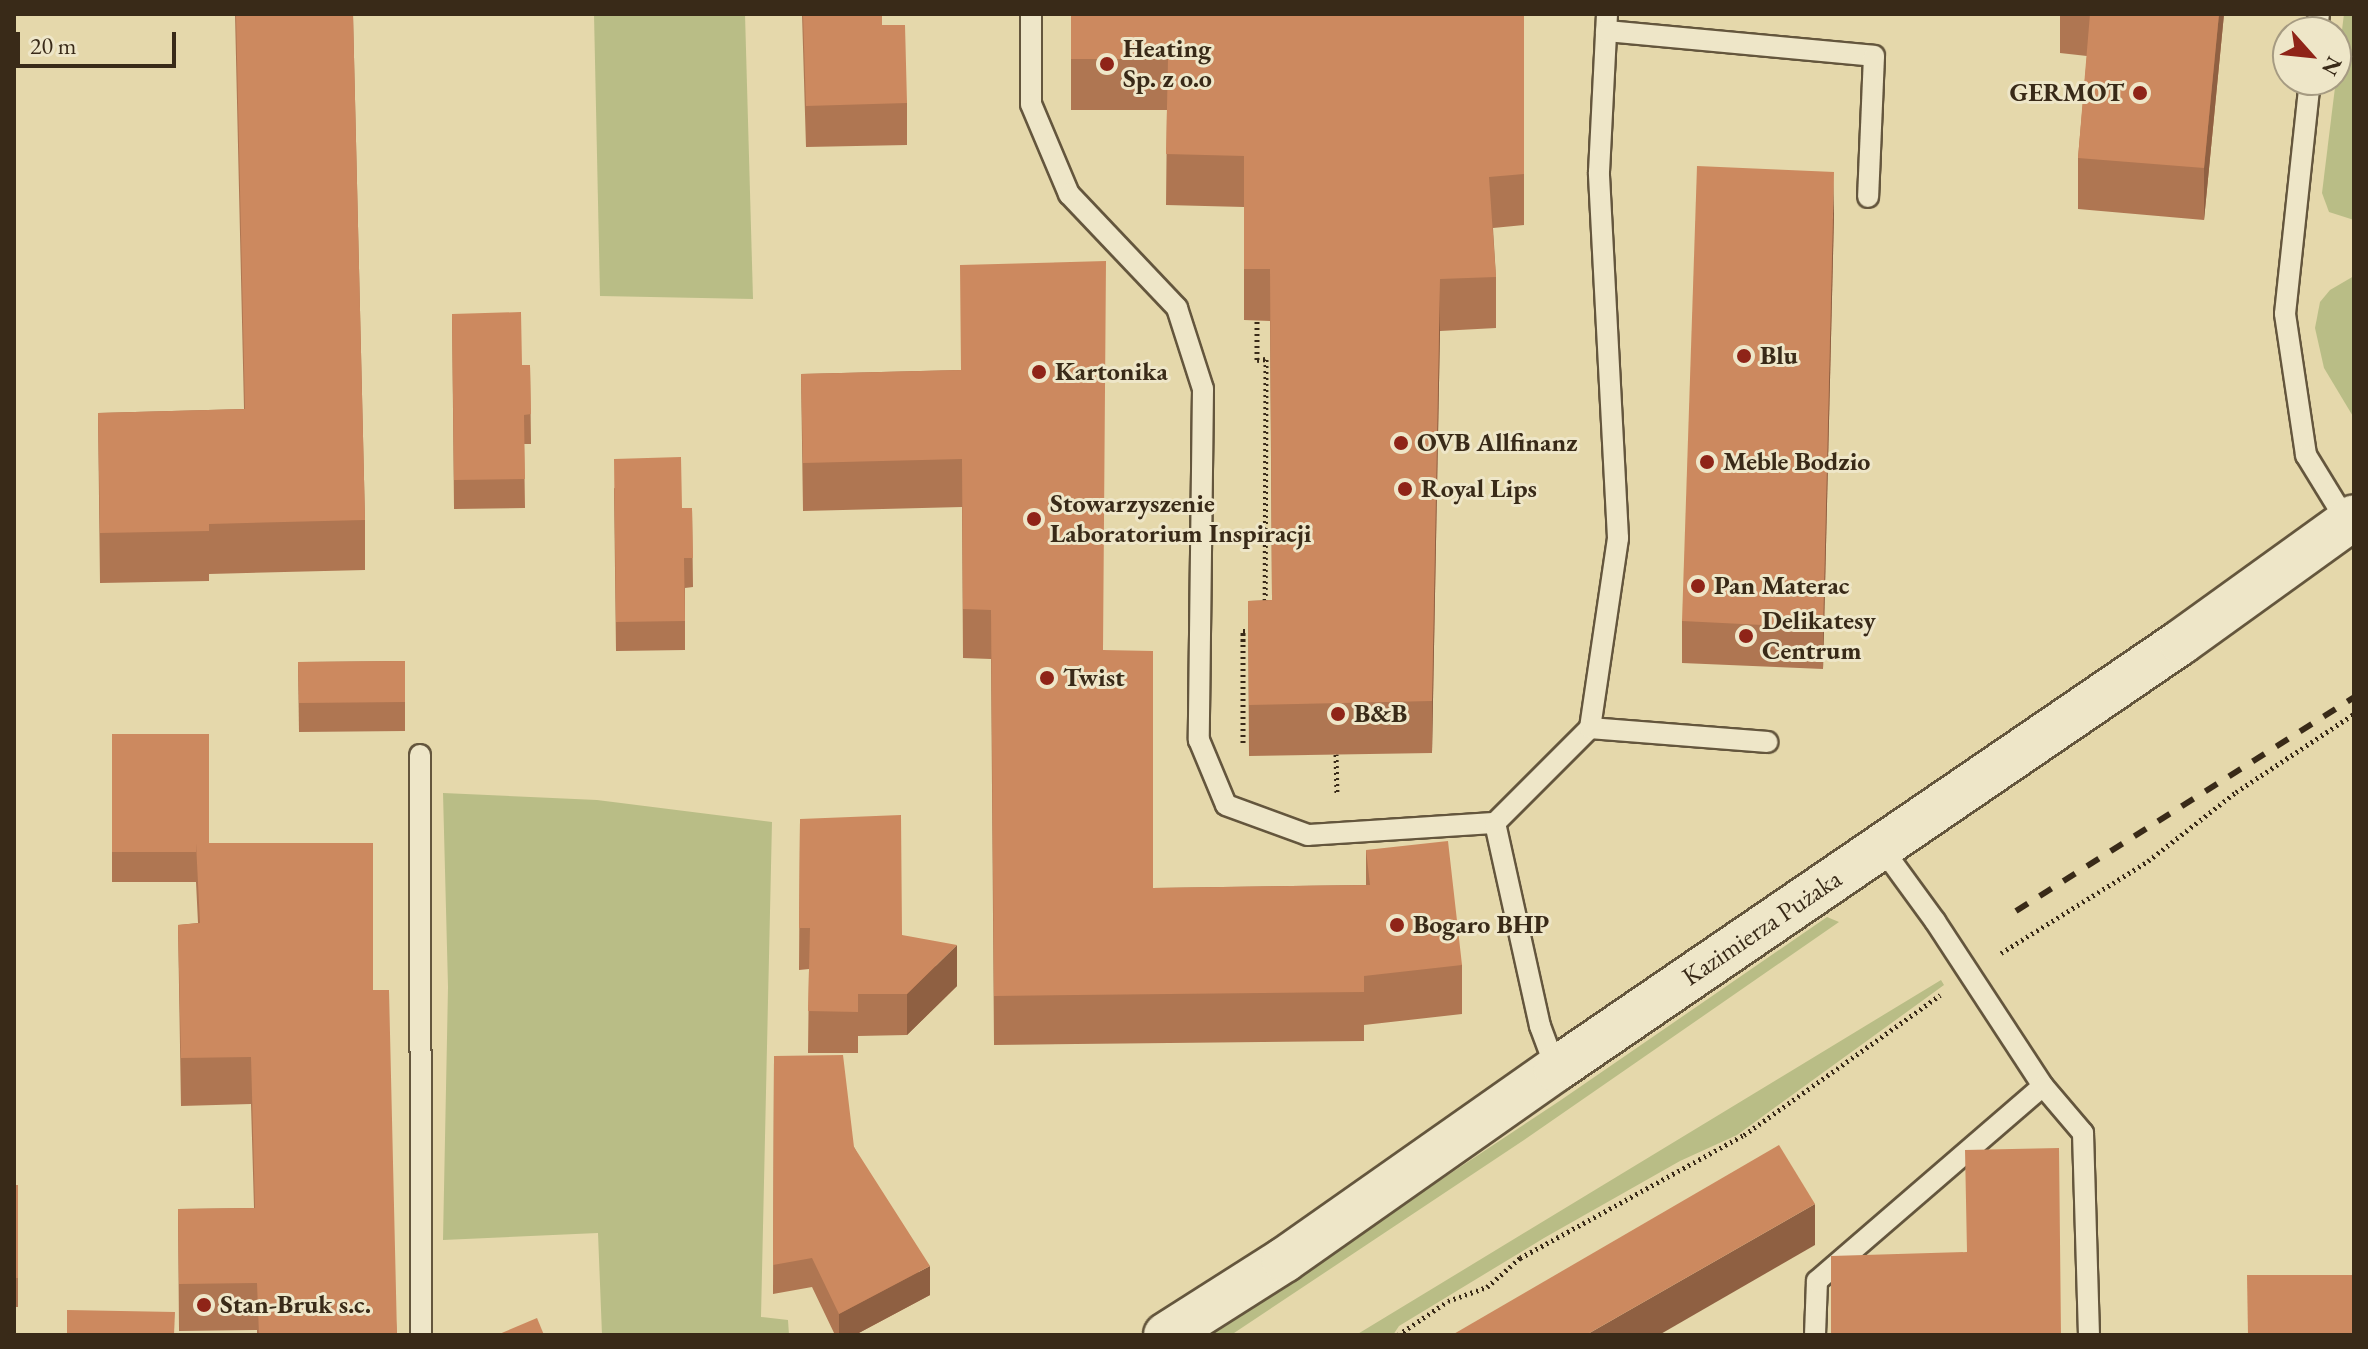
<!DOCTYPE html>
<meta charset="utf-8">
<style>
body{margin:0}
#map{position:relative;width:2368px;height:1349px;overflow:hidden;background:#e5d8ab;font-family:"EB Garamond",serif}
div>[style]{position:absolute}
.green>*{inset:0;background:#b9bd86}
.path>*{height:5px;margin-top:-2.5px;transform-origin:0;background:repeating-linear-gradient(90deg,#392a18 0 2px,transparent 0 6px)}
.roads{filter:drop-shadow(2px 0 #64563d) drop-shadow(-2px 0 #64563d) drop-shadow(0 2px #64563d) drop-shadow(0 -2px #64563d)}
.service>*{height:20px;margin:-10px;padding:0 10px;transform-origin:10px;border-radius:10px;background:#eee6c8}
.tertiary>*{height:44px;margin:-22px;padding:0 22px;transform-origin:22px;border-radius:22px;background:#eee6c8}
.rail>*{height:6px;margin-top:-3px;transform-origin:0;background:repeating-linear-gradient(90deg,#392a18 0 14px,transparent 0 28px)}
.wall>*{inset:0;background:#af7652}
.shaded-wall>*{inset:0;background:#8f6042}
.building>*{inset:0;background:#cc895f}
.dots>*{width:22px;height:22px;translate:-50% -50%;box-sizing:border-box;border:4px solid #eee6c8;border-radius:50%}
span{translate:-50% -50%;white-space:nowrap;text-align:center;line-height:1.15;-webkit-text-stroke:6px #eee6c8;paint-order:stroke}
.poi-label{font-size:26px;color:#392a18;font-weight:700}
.left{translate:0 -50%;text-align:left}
.right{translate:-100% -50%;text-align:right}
.street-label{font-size:26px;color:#392a18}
.frame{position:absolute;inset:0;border:16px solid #392a18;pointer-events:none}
.north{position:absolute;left:2272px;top:16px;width:80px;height:80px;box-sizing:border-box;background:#eee6c8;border:2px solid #a69b82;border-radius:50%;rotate:117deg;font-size:22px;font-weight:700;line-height:32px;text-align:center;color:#392a18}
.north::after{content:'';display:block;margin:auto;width:28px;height:36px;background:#8f2418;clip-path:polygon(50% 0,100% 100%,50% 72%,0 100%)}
.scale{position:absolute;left:16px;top:32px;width:160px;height:36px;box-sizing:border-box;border:4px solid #392a18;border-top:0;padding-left:10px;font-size:24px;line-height:28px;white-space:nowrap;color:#392a18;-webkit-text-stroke:6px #eee6c8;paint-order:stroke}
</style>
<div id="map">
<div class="green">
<div style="clip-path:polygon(594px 14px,745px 14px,753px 299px,600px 296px)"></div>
<div style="clip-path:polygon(2344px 14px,2354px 14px,2354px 220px,2329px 212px,2322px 193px)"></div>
<div style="clip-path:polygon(2354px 276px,2354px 418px,2324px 368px,2315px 328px,2320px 302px,2330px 290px)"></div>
<div style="clip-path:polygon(443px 793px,597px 800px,772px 822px,761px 1317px,788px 1320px,789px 1335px,602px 1335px,598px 1233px,443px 1240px,448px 987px)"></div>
<div style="clip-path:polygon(1827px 917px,1839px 922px,1524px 1140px,1231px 1335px,1207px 1335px,1561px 1100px)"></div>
<div style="clip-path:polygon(1941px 980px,1944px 985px,1737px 1135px,1680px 1161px,1544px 1238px,1399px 1326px,1393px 1335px,1356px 1335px)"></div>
</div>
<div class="path">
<div style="left:1257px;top:316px;width:44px;rotate:90deg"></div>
<div style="left:1257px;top:360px;width:9px;rotate:-6deg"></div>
<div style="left:1266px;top:359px;width:246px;rotate:90.2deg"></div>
<div style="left:1243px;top:743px;width:112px;rotate:-90deg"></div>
<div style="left:1243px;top:631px;width:10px"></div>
<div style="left:1336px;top:754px;width:40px;rotate:88.6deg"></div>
<div style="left:2001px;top:953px;width:173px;rotate:-32deg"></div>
<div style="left:2148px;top:861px;width:112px;rotate:-38.1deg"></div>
<div style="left:2236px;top:792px;width:141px;rotate:-33.5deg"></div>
<div style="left:1398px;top:1335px;width:60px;rotate:-34.2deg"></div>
<div style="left:1448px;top:1301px;width:41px;rotate:-19.7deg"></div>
<div style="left:1487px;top:1287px;width:44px;rotate:-41.3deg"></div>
<div style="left:1520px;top:1258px;width:256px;rotate:-28.8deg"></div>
<div style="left:1744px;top:1135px;width:241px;rotate:-35.5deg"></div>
</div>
<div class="roads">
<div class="service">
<div style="left:1031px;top:14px;width:90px;rotate:90deg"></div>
<div style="left:1031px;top:104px;width:98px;rotate:67.1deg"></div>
<div style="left:1069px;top:194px;width:157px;rotate:46.5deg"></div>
<div style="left:1177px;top:308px;width:85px;rotate:72.2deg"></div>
<div style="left:1203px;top:389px;width:351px;rotate:90.7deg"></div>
<div style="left:1199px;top:740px;width:70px;rotate:67.4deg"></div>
<div style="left:1226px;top:805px;width:87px;rotate:20.1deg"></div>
<div style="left:1308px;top:835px;width:187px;rotate:-3.7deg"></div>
<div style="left:1495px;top:823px;width:134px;rotate:-45deg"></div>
<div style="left:1590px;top:728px;width:192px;rotate:-81.6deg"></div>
<div style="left:1618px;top:538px;width:366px;rotate:-93deg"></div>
<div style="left:1599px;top:172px;width:158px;rotate:-87.1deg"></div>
<div style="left:1606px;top:31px;width:269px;rotate:5.3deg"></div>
<div style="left:1874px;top:56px;width:141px;rotate:92.4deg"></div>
<div style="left:2317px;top:32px;width:18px;rotate:-84deg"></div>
<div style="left:2310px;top:80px;width:235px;rotate:96.1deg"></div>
<div style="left:2285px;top:314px;width:143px;rotate:81.5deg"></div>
<div style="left:2306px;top:455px;width:79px;rotate:58.5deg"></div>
<div style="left:1590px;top:728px;width:178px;rotate:4.5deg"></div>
<div style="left:420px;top:755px;width:580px;rotate:89.9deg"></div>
<div style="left:1495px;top:823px;width:208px;rotate:77.5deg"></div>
<div style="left:1540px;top:1026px;width:46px;rotate:69.6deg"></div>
<div style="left:1881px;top:847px;width:92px;rotate:53.9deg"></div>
<div style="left:1935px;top:921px;width:197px;rotate:56.8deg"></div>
<div style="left:2043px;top:1086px;width:62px;rotate:49.6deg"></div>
<div style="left:2083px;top:1133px;width:202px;rotate:88.3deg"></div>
<div style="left:1815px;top:1335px;width:54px;rotate:-87.9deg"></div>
<div style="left:1817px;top:1281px;width:298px;rotate:-40.8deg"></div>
</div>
<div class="tertiary">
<div style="left:1166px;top:1335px;width:140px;rotate:-32.4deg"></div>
<div style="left:1284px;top:1260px;width:332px;rotate:-35.1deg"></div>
<div style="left:1556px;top:1069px;width:757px;rotate:-34.34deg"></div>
<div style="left:2181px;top:642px;width:213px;rotate:-35.8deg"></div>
</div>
</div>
<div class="rail">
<div style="left:2016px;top:911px;width:400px;rotate:-32.3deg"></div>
</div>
<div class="wall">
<div style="clip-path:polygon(235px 14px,353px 14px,365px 520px,365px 570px,209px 574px,209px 581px,100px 583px,98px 413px,244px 409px)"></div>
<div style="clip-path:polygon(802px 14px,882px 14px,882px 25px,907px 103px,907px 145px,806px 147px)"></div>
<div style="clip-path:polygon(1071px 14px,1524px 14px,1524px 225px,1493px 228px,1496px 277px,1496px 328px,1440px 331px,1432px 753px,1249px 756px,1248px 601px,1272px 600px,1270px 321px,1244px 320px,1244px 207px,1166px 205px,1167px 110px,1071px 110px)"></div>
<div style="clip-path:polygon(2060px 14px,2224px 14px,2204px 220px,2078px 209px,2078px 158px,2087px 56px,2060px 53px)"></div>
<div style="clip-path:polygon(1834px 214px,1823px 669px,1682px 663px,1682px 621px)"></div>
<div style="clip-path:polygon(452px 314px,522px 365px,530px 365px,531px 444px,524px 444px,525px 508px,454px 509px)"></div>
<div style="clip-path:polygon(960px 370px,1103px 650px,1153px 888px,1366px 885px,1366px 850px,1462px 965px,1462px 1014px,1364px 1025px,1364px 1041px,994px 1045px,991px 659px,963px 658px,962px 507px,803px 511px,801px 374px)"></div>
<div style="clip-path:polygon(614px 488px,682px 508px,692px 508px,693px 587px,685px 588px,685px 650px,616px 651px)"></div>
<div style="clip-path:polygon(14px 519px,16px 624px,16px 653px,14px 653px)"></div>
<div style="clip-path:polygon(405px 661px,405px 731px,299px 732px,298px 662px)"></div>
<div style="clip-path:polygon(112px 734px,209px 843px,373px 990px,397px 1335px,257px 1335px,257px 1330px,179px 1331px,178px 1209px,254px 1208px,251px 1104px,181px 1106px,178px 925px,198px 923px,196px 882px,112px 882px)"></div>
<div style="clip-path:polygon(800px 819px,902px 935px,957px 986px,907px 1035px,858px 1036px,858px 1053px,808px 1053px,809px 969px,799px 970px)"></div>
<div style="clip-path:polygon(774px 1056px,854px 1147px,930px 1295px,855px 1335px,835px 1335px,812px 1287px,773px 1294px)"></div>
<div style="clip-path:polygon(14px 1185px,18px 1185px,18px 1307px,14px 1307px)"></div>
</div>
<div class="shaded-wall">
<div style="clip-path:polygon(2219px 14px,2224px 14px,2204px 220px,2204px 168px)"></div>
<div style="clip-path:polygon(1834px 172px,1834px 214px,1823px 669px,1823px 628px)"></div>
<div style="clip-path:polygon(1440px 279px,1440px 331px,1432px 753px,1432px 701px)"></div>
<div style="clip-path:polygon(957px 945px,957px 986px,907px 1035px,907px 994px)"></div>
<div style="clip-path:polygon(1815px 1204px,1815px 1245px,1659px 1335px,1586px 1335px)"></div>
<div style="clip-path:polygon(930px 1266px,930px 1295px,855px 1335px,839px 1335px,839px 1314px)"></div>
</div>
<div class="building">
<div style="clip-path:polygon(236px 14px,353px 14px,365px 520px,209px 524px,209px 531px,100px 533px,98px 413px,245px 409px)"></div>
<div style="clip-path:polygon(803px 14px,882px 14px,882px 25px,905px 25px,907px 103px,806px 106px)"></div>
<div style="clip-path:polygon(1071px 14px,1524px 14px,1524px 174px,1489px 177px,1496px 277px,1440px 279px,1432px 701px,1249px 705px,1248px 601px,1272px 600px,1270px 269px,1244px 269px,1244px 156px,1166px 154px,1168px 59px,1071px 59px)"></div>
<div style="clip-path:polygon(2090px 14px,2219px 14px,2204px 168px,2078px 158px)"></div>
<div style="clip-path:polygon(1697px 166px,1834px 172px,1823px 628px,1682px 621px)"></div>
<div style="clip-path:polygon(1106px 261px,1103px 650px,1153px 651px,1153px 888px,1370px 885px,1366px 850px,1448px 841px,1462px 965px,1364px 976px,1364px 992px,994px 996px,991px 610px,963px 609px,962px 459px,803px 463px,801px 374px,961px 370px,960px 265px)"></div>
<div style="clip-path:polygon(521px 312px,522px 365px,530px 365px,531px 414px,524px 415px,525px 479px,454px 480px,452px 314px)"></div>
<div style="clip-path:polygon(681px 457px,682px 508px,692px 508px,693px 558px,684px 558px,685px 621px,616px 622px,614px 459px)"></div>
<div style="clip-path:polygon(14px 519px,16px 624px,14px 624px)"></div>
<div style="clip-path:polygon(405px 661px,405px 702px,299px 703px,298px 662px)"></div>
<div style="clip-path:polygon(112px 734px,209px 734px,209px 843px,196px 843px,196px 852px,112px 852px)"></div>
<div style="clip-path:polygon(901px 815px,902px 935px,957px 945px,907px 994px,858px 994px,858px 1012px,808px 1011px,810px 928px,799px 928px,800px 819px)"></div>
<div style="clip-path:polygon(196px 843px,373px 843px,373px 990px,389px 990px,397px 1335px,259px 1335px,257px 1283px,179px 1284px,178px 1209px,255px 1208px,251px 1057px,181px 1058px,178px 925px,200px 923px)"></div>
<div style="clip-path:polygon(843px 1055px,854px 1147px,930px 1266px,839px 1314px,812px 1258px,773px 1265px,774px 1056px)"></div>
<div style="clip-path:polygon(1779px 1145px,1815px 1204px,1586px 1335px,1452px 1335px)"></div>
<div style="clip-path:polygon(2059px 1148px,2061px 1335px,1831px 1335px,1831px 1256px,1967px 1252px,1965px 1150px)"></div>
<div style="clip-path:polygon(14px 1185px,18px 1185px,18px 1278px,14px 1278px)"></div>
<div style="clip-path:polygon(2247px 1275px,2354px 1275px,2354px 1335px,2248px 1335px)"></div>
<div style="clip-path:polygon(67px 1310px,175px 1312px,174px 1335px,67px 1335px)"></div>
<div style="clip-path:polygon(537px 1318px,544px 1335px,497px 1335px)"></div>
</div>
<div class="dots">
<div style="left:1107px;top:64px;background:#8f2418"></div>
<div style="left:2140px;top:93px;background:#8f2418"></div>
<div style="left:1744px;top:356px;background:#8f2418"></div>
<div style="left:1039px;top:372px;background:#8f2418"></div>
<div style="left:1401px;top:443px;background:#8f2418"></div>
<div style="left:1707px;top:462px;background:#8f2418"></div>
<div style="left:1405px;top:489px;background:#8f2418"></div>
<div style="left:1034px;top:519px;background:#8f2418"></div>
<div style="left:1698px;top:586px;background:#8f2418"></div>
<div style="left:1746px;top:636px;background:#8f2418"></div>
<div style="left:1047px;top:678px;background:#8f2418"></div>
<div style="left:1338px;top:714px;background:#8f2418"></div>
<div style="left:1397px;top:925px;background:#8f2418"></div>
<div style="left:204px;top:1305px;background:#8f2418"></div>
</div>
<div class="poi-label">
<span class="left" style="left:1123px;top:64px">Heating<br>Sp. z o.o</span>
<span class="right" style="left:2124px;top:93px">GERMOT</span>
<span class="left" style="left:1760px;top:356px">Blu</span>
<span class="left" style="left:1055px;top:372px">Kartonika</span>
<span class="left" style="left:1417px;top:443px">OVB Allfinanz</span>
<span class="left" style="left:1723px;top:462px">Meble Bodzio</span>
<span class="left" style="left:1421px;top:489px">Royal Lips</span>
<span class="left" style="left:1050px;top:519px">Stowarzyszenie<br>Laboratorium Inspiracji</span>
<span class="left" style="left:1714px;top:586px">Pan Materac</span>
<span class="left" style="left:1762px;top:636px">Delikatesy<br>Centrum</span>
<span class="left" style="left:1063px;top:678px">Twist</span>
<span class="left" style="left:1354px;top:714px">B&amp;B</span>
<span class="left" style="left:1413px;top:925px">Bogaro BHP</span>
<span class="left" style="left:220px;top:1305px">Stan-Bruk s.c.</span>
</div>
<div class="street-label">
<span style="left:1762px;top:928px;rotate:-34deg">Kazimierza Pużaka</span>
</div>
<div class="frame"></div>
<div class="north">N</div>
<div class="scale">20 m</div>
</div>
